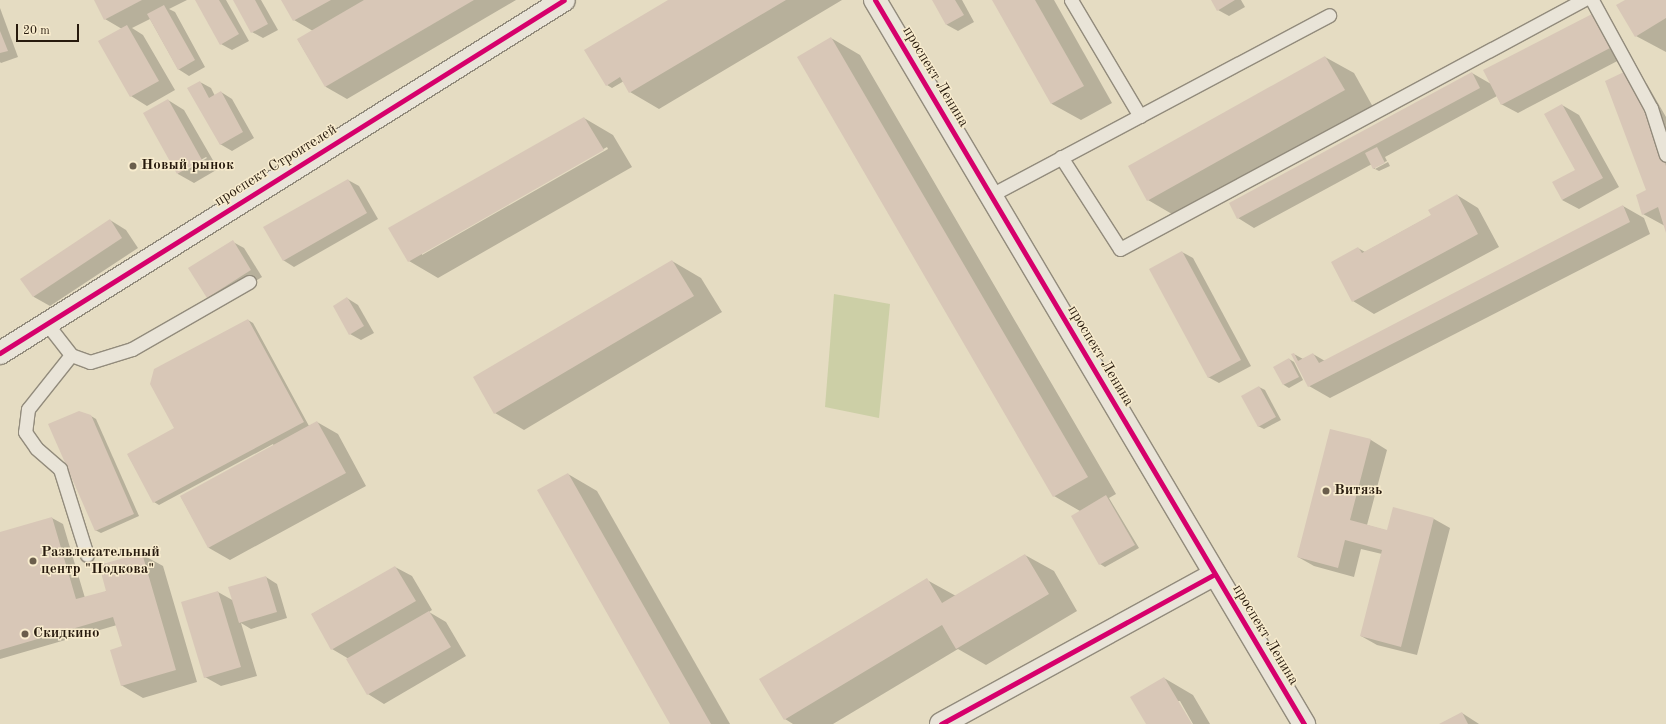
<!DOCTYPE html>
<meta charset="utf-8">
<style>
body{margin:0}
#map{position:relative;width:1666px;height:724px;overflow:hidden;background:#e5dcc2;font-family:"Old Standard TT",serif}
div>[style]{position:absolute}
.green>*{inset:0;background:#cccfa6}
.shadow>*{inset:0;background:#0003}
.building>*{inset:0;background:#d8c7b7}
.roads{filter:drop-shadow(1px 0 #928b7c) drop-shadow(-1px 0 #928b7c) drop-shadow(0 1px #928b7c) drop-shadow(0 -1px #928b7c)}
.service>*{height:13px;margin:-6.5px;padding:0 6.5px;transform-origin:6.5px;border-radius:6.5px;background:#e9e4d8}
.minor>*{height:22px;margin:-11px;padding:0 11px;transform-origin:11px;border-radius:11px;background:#e9e4d8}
.tertiary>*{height:22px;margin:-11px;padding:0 11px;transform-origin:11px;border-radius:11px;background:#e9e4d8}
.cycleway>*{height:5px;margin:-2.5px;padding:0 2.5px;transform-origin:2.5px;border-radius:2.5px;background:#d6006c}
.dots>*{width:11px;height:11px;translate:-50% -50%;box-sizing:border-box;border:2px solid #f8ecce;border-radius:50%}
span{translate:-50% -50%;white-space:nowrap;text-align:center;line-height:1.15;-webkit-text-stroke:3px #f8ecce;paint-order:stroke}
.street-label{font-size:15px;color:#271a0d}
.poi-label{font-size:15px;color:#271a0d;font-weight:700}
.left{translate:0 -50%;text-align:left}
.scale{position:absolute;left:16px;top:24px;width:63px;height:18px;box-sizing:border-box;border:2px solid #271a0d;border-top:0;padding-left:5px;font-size:12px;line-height:14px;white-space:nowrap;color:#271a0d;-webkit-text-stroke:3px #f8ecce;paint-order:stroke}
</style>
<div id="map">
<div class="green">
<div style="clip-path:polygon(834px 294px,890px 304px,879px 418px,825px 407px)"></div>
</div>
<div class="shadow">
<div style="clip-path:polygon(95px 0,187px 0,169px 9px,175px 12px,205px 67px,189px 76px,178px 69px,150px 19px,132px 28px,143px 35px,175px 90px,147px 106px,131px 96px,122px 29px,105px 19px)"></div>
<div style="clip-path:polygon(196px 0,226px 0,249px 41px,232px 50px,221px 44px)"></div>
<div style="clip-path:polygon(234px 0,261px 0,278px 30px,263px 38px,252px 32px)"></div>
<div style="clip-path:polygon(283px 0,516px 0,347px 99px,326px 87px,298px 40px,313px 31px,294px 20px)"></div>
<div style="clip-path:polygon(670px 0,842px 0,659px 109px,630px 92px,624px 81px,612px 88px,607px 85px)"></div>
<div style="clip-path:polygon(933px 0,962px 0,974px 22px,958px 31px,947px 25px)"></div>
<div style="clip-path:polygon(993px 0,1054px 0,1112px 103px,1081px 120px,1052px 104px)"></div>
<div style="clip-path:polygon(1212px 0,1241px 0,1245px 7px,1229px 16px,1218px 10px)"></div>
<div style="clip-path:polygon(1627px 0,1666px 0,1666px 52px,1636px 36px)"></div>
<div style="clip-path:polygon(0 8px,18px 57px,1px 63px,0 62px)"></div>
<div style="clip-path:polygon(1592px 15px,1608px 24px,1625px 57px,1518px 113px,1501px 104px,1497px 96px,1385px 157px,1387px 161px,1375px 166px,1375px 169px,1388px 162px,1390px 166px,1379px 171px,1373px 168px,1372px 164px,1254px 228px,1238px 218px,1472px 73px,1491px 84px)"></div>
<div style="clip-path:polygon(831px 38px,860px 55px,1116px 494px,1109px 498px,1139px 548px,1105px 567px,1100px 564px,1080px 511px,1054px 496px)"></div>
<div style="clip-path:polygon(1325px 57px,1354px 73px,1373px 107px,1177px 217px,1148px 200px)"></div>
<div style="clip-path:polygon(1625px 72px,1647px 84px,1666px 117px,1666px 231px,1665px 226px,1643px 214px,1647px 191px)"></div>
<div style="clip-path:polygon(200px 82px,211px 88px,215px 96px,221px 92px,232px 99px,254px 138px,232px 151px,220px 144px)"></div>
<div style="clip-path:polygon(evenodd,168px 100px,184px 110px,218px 169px,194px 183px,178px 174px,168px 100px,206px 157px,207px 158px,185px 171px,185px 169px,206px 157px)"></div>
<div style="clip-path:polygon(1562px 105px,1579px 115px,1619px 187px,1579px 209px,1562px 200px,1576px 170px)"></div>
<div style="clip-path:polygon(evenodd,584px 118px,613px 135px,632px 167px,438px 278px,409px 261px,584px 118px,607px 147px,608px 149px,422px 255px,422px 252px,607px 147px)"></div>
<div style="clip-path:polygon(348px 180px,359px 186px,378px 219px,294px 267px,283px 260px)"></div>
<div style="clip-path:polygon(1457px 195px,1478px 208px,1499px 247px,1374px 314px,1353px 301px,1358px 248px,1365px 252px,1432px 215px)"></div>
<div style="clip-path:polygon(1623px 206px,1644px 218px,1650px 234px,1330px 398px,1309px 386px,1294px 354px,1303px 359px,1313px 354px,1325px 361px)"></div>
<div style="clip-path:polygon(110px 220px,126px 230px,138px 248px,50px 306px,34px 297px,22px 279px)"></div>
<div style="clip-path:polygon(233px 242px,244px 248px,262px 277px,219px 304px,208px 297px)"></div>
<div style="clip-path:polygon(1182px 252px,1193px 258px,1251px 366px,1219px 383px,1208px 377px)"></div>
<div style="clip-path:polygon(672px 261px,701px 278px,722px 312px,524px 430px,495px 413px)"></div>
<div style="clip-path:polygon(347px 298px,358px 305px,374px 333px,361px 340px,350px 334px)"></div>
<div style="clip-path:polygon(248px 320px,253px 323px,309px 426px,317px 422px,338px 434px,366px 486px,230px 560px,209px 548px,181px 497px,274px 446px,273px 444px,159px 505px,154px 502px,128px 455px,175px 429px)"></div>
<div style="clip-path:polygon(1289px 359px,1294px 362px,1303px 380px,1289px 388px,1284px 385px,1275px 367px)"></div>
<div style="clip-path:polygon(1259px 387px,1265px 390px,1281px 420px,1264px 429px,1258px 426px)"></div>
<div style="clip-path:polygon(91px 416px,96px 419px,139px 516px,101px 533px,95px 530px)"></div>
<div style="clip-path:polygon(1331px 430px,1371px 440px,1387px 450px,1367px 525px,1388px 531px,1434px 519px,1450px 528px,1417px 655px,1377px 645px,1361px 636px,1382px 554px,1361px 549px,1354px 577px,1314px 566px,1298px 557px)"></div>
<div style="clip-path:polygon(568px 474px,597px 491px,730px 724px,671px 724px)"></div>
<div style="clip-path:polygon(52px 518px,63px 524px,85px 598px,105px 592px,141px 554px,163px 566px,197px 682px,143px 698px,121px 685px,124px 647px,117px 625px,0 659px,0 533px)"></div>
<div style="clip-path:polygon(1025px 555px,1054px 571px,1077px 611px,986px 665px,958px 649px,833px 724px,793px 724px,785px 719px,927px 580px,956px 596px)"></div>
<div style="clip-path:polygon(395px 567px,412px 576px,432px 610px,429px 612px,446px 622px,466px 656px,384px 704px,368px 694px,349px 659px,332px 649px,312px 614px)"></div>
<div style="clip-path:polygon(266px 577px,277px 584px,287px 618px,251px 629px,241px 623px,257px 676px,221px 686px,205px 677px,218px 592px,234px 601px)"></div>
<div style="clip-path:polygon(1164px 678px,1193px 695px,1210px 724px,1193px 724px,1180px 701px,1177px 701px,1191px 724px,1147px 724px)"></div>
<div style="clip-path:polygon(1462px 713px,1479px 724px,1441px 724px)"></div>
</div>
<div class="building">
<div style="clip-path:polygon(94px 0,142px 0,104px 20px)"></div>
<div style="clip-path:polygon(195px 0,219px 0,239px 34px,220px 45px)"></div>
<div style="clip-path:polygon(233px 0,255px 0,268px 24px,251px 33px)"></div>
<div style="clip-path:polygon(281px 0,331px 0,293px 21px)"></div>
<div style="clip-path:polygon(364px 0,474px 0,325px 87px,297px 39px)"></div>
<div style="clip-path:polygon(668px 0,786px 0,629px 93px,620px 77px,606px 86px,584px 50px)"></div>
<div style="clip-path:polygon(932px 0,955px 0,964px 15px,946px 25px)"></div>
<div style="clip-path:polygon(992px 0,1035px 0,1084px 86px,1051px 104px)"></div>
<div style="clip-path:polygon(1211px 0,1235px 0,1217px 11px)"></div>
<div style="clip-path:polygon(1625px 0,1666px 0,1666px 18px,1635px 37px,1616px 5px)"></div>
<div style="clip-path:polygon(164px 5px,195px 60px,178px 70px,147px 14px)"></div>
<div style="clip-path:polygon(1592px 14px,1610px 48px,1501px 105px,1483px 70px)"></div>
<div style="clip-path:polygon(127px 25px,159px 81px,130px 97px,98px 41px)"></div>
<div style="clip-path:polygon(0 31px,8px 51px,0 53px)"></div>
<div style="clip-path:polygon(831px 37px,1088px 477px,1053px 497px,797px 57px)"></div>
<div style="clip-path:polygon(1325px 56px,1345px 90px,1147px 201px,1128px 166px)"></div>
<div style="clip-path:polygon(1626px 71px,1649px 111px,1666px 166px,1666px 233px,1658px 207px,1642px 215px,1636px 195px,1646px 190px,1605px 81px)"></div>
<div style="clip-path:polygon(1472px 72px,1480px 88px,1237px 219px,1229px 203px)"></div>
<div style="clip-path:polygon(200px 81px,209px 98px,221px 91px,243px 132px,220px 145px,187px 88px)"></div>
<div style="clip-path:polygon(168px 99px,202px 160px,177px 174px,143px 113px)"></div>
<div style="clip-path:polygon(1562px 104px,1603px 178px,1562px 200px,1552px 182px,1575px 170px,1544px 114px)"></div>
<div style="clip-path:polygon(584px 117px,604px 150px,408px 262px,388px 228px)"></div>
<div style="clip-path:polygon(1377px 147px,1385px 163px,1373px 169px,1365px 153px)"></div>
<div style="clip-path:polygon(348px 179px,367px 213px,283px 261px,263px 227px)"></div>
<div style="clip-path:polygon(1457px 194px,1478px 234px,1352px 302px,1331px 262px,1358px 247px,1362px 253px,1431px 215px,1428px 210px)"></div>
<div style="clip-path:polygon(1623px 205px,1630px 222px,1308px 387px,1291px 354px,1294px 353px,1298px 361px,1313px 353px,1319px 363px)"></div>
<div style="clip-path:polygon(110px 219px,122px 238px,33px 297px,20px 279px)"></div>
<div style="clip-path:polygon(233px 240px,251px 270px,207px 298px,188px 268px)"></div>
<div style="clip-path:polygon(1182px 251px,1241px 360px,1208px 378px,1149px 269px)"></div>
<div style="clip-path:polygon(672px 260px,694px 296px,494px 414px,473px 377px)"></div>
<div style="clip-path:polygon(347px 297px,364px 326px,349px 335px,333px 306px)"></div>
<div style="clip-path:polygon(248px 319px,304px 422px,153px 503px,127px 454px,174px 428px,150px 384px,154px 369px)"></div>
<div style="clip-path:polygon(1289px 358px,1299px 377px,1283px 385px,1273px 367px)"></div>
<div style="clip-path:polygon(1259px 386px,1276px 417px,1258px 427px,1241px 396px)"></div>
<div style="clip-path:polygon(79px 411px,91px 415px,134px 514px,95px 531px,48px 424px)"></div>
<div style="clip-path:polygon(317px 421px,346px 473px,208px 548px,180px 496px)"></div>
<div style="clip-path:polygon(1330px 429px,1371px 439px,1350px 520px,1387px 530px,1393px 507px,1434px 518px,1401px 647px,1360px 636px,1382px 550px,1345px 540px,1338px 568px,1297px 557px)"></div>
<div style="clip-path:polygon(568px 473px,711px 724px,670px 724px,537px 490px)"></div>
<div style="clip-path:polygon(1106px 495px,1135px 545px,1099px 565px,1071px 516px)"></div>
<div style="clip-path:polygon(52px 517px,76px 599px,106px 591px,99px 565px,142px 553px,176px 670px,121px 686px,110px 650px,122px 646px,113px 617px,0 650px,0 532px)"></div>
<div style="clip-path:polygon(1025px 554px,1049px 594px,956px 649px,942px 625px,784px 720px,759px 679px,927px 578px,942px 603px)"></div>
<div style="clip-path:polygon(395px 566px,416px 601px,331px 650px,311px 614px)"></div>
<div style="clip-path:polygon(266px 576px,277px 612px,239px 623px,228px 587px)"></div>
<div style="clip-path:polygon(218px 591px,241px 667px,204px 678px,181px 602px)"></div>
<div style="clip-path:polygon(429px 611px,451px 647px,367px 695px,346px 659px)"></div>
<div style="clip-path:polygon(1164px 677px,1192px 724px,1146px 724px,1130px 697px)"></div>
<div style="clip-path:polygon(1462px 712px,1468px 724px,1439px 724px)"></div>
</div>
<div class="roads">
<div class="service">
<div style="left:1071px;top:0;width:135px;rotate:59.3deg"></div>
<div style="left:1592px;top:0;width:123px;rotate:61.4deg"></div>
<div style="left:1651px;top:108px;width:49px;rotate:72.3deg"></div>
<div style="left:1061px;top:157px;width:109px;rotate:57.3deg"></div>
<div style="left:1120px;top:249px;width:526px;rotate:-28.27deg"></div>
<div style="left:991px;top:195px;width:383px;rotate:-28deg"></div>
<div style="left:47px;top:324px;width:39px;rotate:52deg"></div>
<div style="left:71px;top:355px;width:20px;rotate:20deg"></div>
<div style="left:90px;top:362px;width:44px;rotate:-17.2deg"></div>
<div style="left:132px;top:349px;width:135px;rotate:-29.8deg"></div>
<div style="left:71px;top:355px;width:69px;rotate:128.5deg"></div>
<div style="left:28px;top:409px;width:23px;rotate:97deg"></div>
<div style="left:25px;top:432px;width:19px;rotate:55deg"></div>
<div style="left:36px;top:448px;width:32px;rotate:41deg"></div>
<div style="left:60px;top:469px;width:90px;rotate:72.6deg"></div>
</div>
<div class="minor">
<div style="left:941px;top:724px;width:312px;rotate:-28.7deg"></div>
</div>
<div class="tertiary">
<div style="left:875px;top:0;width:842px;rotate:59.35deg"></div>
<div style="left:0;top:353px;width:665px;rotate:-32.04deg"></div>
</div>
</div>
<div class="cycleway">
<div style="left:875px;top:0;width:842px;rotate:59.35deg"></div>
<div style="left:0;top:353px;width:665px;rotate:-32.04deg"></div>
<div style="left:941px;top:724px;width:312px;rotate:-28.7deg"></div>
</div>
<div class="dots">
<div style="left:133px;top:166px;background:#6a5e4c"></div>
<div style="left:1326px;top:491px;background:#6a5e4c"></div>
<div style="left:33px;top:561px;background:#6a5e4c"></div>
<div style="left:25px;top:634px;background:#6a5e4c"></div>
</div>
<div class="street-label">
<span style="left:935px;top:77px;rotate:59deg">проспект Ленина</span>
<span style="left:276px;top:166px;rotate:-32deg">проспект Строителей</span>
<span style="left:1100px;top:356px;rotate:59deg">проспект Ленина</span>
<span style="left:1265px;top:635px;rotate:59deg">проспект Ленина</span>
</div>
<div class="poi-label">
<span class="left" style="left:141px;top:166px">Новый рынок</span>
<span class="left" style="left:1334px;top:491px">Витязь</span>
<span class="left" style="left:41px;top:561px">Развлекательный<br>центр "Подкова"</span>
<span class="left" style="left:33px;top:634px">Скидкино</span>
</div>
<div class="scale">20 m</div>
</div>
